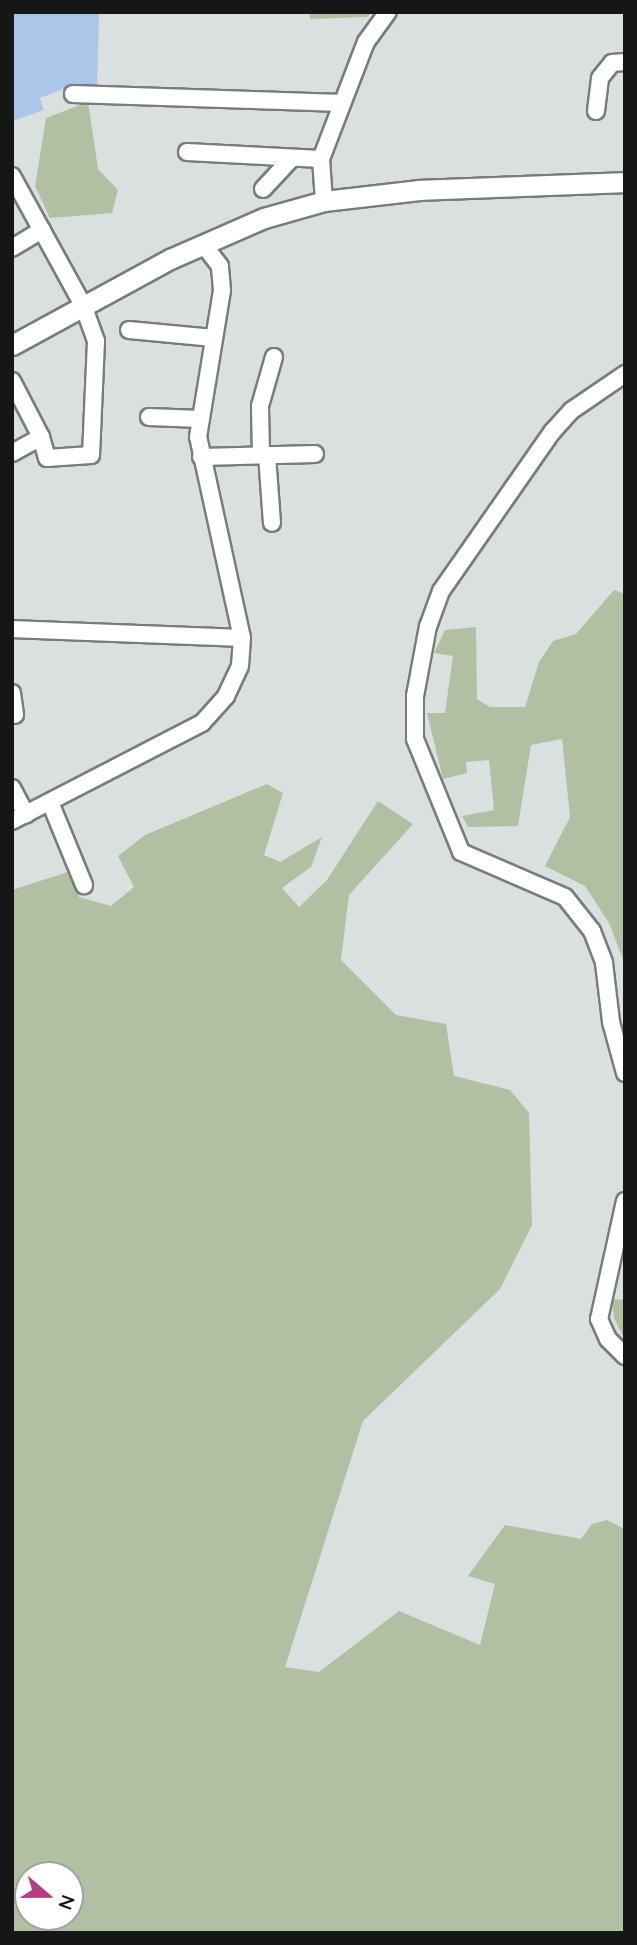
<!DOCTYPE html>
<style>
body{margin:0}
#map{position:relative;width:637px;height:1945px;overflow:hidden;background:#dae0e0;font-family:Quicksand,sans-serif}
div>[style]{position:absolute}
.green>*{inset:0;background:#b1c0a2}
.water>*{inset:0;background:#abc6e8}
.roads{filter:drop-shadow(2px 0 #777c7c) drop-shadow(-2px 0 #777c7c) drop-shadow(0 2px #777c7c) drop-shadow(0 -2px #777c7c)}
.minor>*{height:16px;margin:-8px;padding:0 8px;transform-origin:8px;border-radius:8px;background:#fff}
.tertiary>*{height:19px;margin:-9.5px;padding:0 9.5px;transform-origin:9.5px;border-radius:9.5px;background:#fff}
span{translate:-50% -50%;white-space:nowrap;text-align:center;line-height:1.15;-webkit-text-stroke:5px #fff;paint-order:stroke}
.frame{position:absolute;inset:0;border:14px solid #151717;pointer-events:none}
.north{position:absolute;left:14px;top:1861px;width:70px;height:70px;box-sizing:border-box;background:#fff;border:2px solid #a1a2a2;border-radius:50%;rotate:110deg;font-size:19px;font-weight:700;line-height:28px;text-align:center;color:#151717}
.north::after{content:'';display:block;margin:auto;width:24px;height:32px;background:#b93a87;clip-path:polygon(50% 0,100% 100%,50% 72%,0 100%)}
</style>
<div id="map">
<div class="green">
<div style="clip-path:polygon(310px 12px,372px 12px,367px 17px,310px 19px)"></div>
<div style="clip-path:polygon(88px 102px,98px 169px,118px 190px,112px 213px,50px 218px,35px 186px,46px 118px)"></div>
<div style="clip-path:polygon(614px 590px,625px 594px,625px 965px,609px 923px,585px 886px,545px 866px,570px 817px,562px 739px,531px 745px,518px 826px,468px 827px,462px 816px,494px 810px,489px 760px,466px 762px,467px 773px,443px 779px,427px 713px,445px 713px,453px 656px,434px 653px,445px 630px,476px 627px,477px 699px,490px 707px,525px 707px,539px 662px,553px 641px,576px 634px)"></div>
<div style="clip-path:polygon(evenodd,267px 784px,283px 793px,264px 855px,280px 862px,322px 837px,311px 867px,282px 888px,299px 907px,327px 880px,378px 801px,413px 824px,349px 895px,341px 960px,396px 1015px,446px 1024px,454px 1076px,510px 1090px,529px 1113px,532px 1225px,500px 1289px,363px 1421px,285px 1667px,319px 1672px,399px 1611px,480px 1645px,495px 1584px,468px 1576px,505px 1525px,581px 1539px,592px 1524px,607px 1520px,625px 1529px,625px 1933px,12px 1933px,12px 890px,71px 871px,79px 897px,111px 906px,134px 887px,118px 856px,145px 835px,267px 784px,28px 1875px,70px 1875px,70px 1917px,28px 1917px,28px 1875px)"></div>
<div style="clip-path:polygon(612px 1299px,625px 1300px,625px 1340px,614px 1318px)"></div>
</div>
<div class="water">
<div style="clip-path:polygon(12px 12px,99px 12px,97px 87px,71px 86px,40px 98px,44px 110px,12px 121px)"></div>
</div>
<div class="roads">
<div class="minor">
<div style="left:73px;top:94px;width:269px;rotate:1.9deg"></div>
<div style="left:596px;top:111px;width:33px;rotate:-83deg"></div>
<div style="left:600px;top:78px;width:19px;rotate:-51deg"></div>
<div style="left:612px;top:63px;width:13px;rotate:-4deg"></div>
<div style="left:187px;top:152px;width:134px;rotate:3deg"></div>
<div style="left:12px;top:176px;width:147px;rotate:61.2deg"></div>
<div style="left:83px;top:305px;width:38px;rotate:70deg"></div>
<div style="left:96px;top:341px;width:114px;rotate:92.5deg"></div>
<div style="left:91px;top:455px;width:44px;rotate:176.1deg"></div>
<div style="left:47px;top:458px;width:22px;rotate:-106deg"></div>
<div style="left:263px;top:189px;width:42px;rotate:-46.9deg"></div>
<div style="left:324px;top:201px;width:42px;rotate:-94.1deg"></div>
<div style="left:321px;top:159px;width:125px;rotate:-69deg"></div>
<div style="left:366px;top:42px;width:37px;rotate:-54deg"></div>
<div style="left:12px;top:248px;width:35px;rotate:-31deg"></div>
<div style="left:129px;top:330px;width:85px;rotate:5.4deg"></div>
<div style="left:625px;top:374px;width:65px;rotate:145.6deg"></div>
<div style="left:571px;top:411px;width:28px;rotate:132deg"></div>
<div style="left:552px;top:432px;width:194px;rotate:124.9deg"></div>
<div style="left:441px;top:591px;width:37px;rotate:110deg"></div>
<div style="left:428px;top:626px;width:71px;rotate:100.5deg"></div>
<div style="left:415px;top:696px;width:43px;rotate:90deg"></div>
<div style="left:415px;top:739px;width:122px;rotate:67.8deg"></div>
<div style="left:461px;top:852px;width:113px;rotate:23.4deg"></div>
<div style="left:565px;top:897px;width:43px;rotate:51.5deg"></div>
<div style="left:592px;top:931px;width:34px;rotate:69deg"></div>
<div style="left:604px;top:963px;width:59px;rotate:83.2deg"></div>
<div style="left:611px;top:1022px;width:53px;rotate:74.6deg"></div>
<div style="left:12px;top:381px;width:63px;rotate:62.6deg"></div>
<div style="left:41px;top:437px;width:33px;rotate:151deg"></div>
<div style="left:149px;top:417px;width:52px;rotate:2.2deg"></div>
<div style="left:261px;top:455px;width:49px;rotate:-91.2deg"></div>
<div style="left:260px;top:406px;width:51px;rotate:-74.1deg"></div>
<div style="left:267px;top:455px;width:68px;rotate:85.8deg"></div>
<div style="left:201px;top:457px;width:114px;rotate:-1.5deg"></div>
<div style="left:12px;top:629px;width:230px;rotate:2.2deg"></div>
<div style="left:12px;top:693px;width:22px;rotate:82deg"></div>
<div style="left:12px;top:788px;width:30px;rotate:62deg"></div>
<div style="left:50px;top:802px;width:90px;rotate:67.7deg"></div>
<div style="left:12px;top:821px;width:214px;rotate:-27.3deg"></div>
<div style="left:202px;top:723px;width:36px;rotate:-48deg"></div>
<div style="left:226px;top:696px;width:33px;rotate:-65deg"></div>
<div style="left:240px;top:666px;width:28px;rotate:-86deg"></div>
<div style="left:242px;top:638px;width:206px;rotate:-102.3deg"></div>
<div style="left:198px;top:437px;width:149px;rotate:-80.7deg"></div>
<div style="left:222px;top:290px;width:24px;rotate:-95deg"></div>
<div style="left:220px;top:266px;width:28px;rotate:-128deg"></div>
<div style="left:625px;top:1201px;width:121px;rotate:102.4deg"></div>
<div style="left:599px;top:1319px;width:22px;rotate:66deg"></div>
<div style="left:608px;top:1339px;width:24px;rotate:45deg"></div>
</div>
<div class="tertiary">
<div style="left:12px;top:345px;width:180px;rotate:-28.6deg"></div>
<div style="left:170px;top:259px;width:103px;rotate:-23.6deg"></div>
<div style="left:264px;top:218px;width:62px;rotate:-15.8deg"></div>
<div style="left:324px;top:201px;width:96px;rotate:-6.6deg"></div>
<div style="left:419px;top:190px;width:206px;rotate:-2.2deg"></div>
</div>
</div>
<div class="frame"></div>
<div class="north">N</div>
</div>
